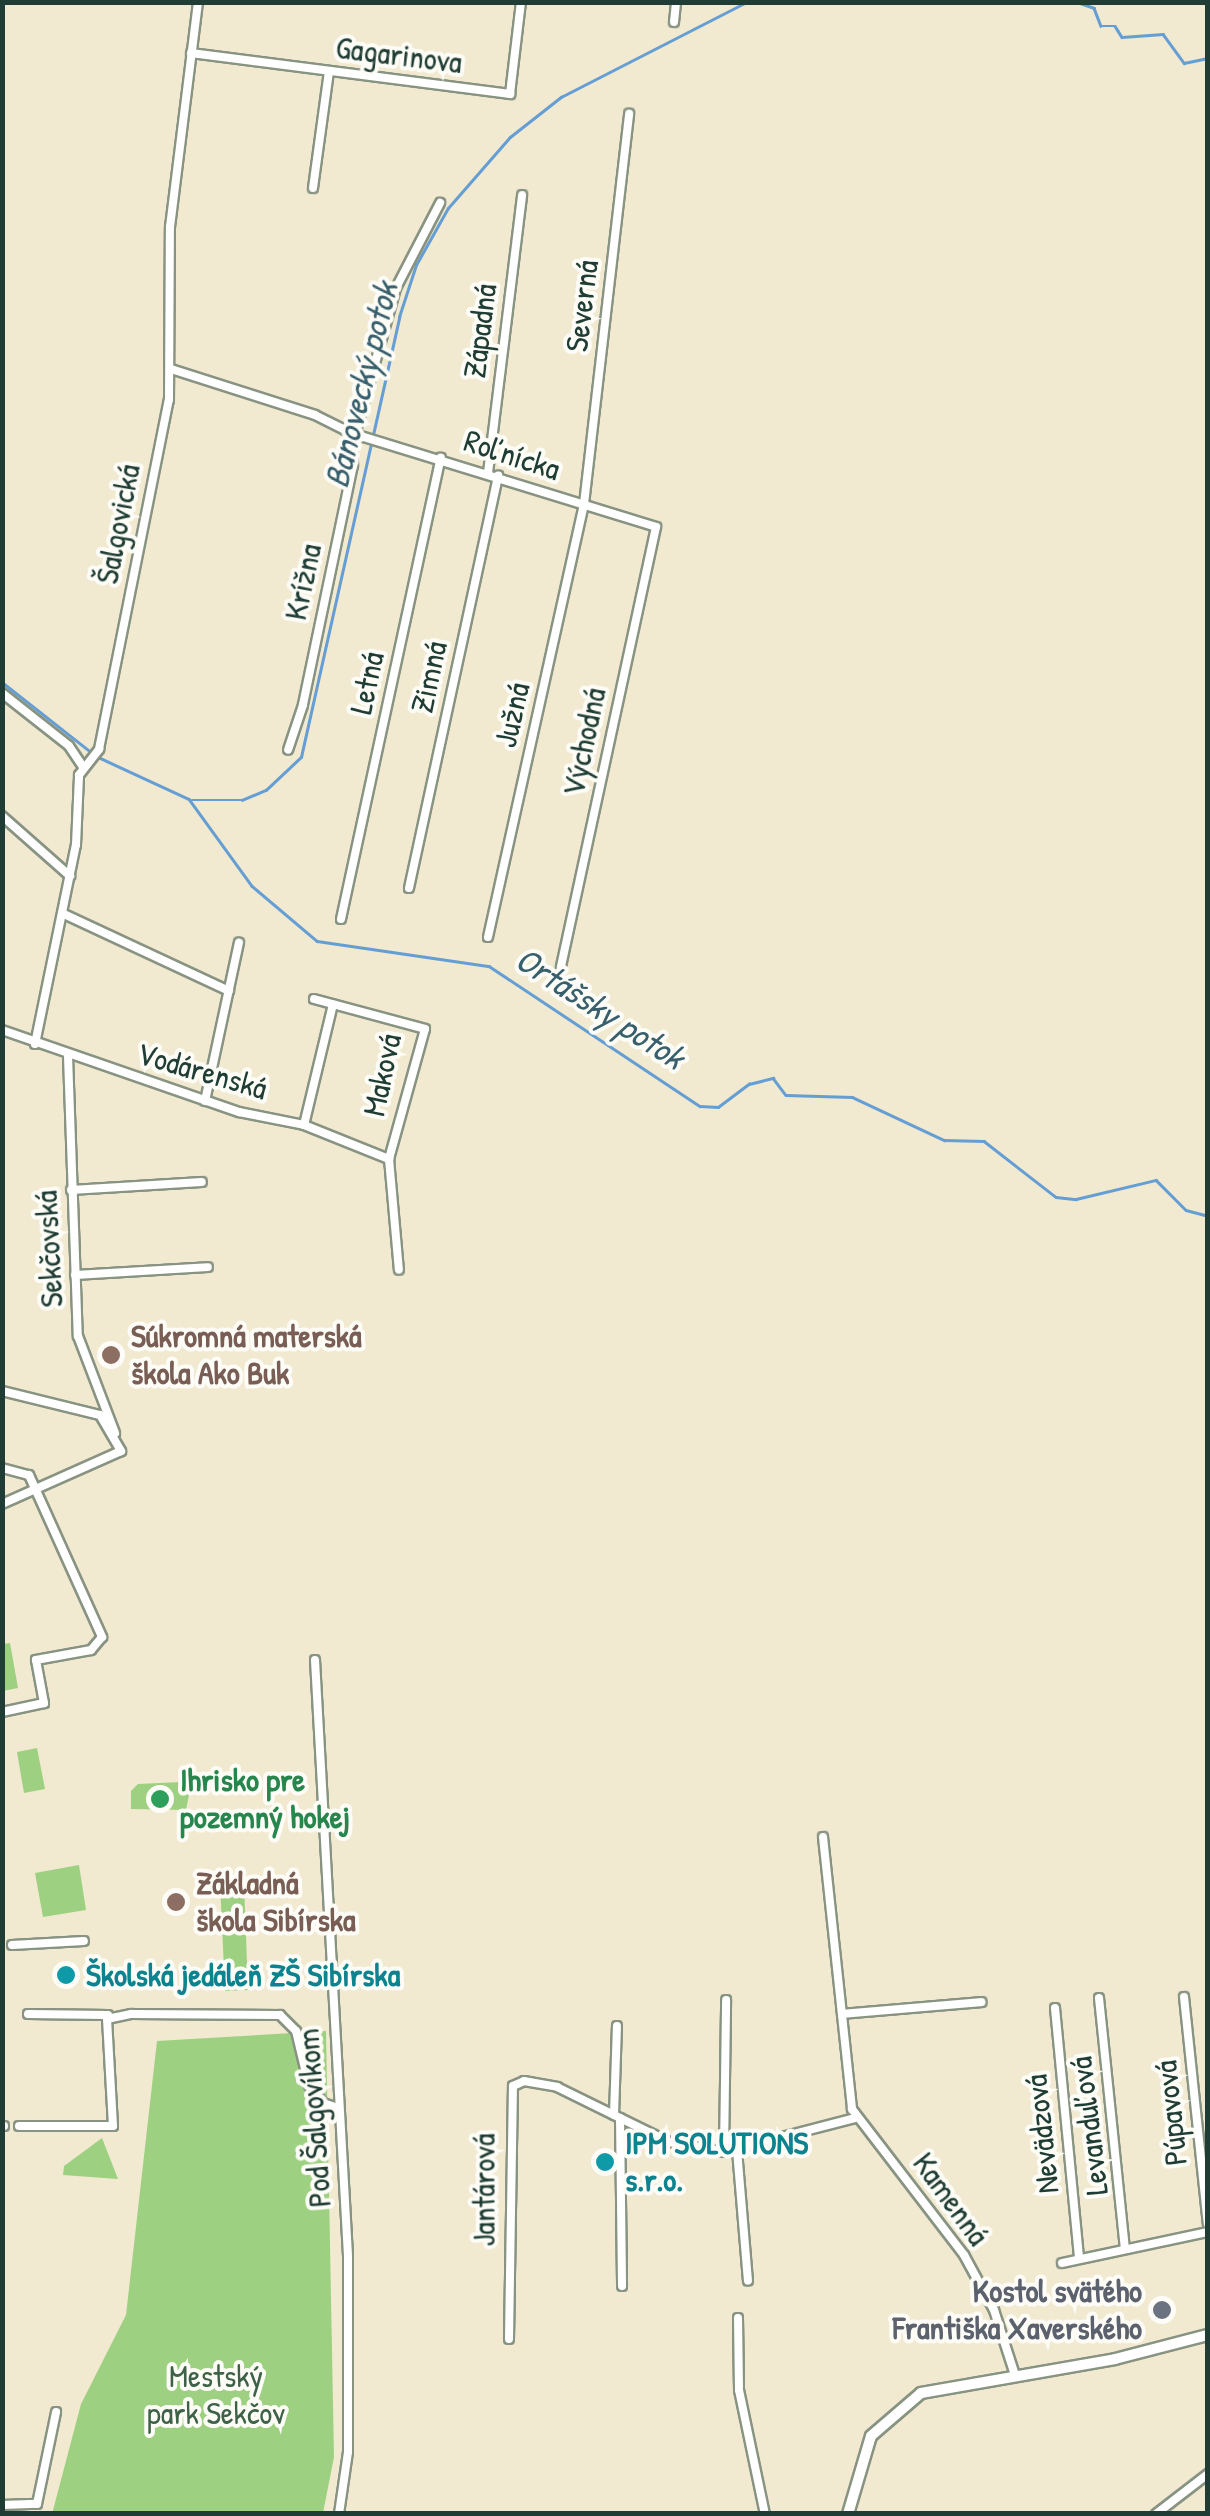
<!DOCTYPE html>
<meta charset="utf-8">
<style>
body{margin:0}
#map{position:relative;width:1210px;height:2516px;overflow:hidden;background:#f1e9d0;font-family:"Patrick Hand",sans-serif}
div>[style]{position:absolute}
.green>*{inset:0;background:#9dd181}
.stream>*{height:2.5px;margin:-1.25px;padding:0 1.25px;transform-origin:1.25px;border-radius:1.25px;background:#659ed4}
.roads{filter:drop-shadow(2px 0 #889382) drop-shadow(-2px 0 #889382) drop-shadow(0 2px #889382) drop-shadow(0 -2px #889382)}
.minor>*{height:8px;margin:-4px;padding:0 4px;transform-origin:4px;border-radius:4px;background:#fff}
.tertiary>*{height:10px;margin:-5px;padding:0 5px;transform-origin:5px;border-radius:5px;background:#fff}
.dots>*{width:28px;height:28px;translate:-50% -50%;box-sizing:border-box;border:5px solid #fdfcf7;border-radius:50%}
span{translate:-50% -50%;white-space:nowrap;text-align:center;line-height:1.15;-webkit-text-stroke:8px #fdfcf7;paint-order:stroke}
.street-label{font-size:32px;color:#1f3d34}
.education-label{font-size:32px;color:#785e54;font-weight:700}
.left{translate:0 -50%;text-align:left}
.leisure-label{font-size:32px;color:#27864d;font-weight:700}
.culture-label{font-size:32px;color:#0d838f;font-weight:700}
.worship-label{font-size:32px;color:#5b616d;font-weight:700}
.right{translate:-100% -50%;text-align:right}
.park-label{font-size:32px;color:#3e6247}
.water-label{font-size:35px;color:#385f6c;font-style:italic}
.frame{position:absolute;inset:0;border:5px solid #1f3d34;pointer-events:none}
</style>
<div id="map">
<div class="green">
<div style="clip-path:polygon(10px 1643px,18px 1688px,3px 1691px,3px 1644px)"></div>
<div style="clip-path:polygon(37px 1748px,45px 1789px,24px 1793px,17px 1752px)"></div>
<div style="clip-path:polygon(181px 1782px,190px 1790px,186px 1810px,131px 1809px,131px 1791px,138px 1784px)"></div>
<div style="clip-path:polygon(79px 1865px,86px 1910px,43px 1917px,35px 1873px)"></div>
<div style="clip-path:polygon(220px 1882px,244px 1882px,248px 1990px,225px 1991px)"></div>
<div style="clip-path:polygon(326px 2031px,334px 2457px,323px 2513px,52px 2514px,81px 2404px,126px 2315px,157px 2041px)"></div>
<div style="clip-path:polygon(102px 2138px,118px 2179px,63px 2175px,64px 2166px)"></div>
</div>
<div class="stream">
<div style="left:1077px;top:2px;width:18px;rotate:19deg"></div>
<div style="left:1094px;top:8px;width:19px;rotate:69deg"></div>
<div style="left:1101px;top:26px;width:14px"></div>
<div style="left:1115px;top:26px;width:13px;rotate:58deg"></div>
<div style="left:1122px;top:37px;width:41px;rotate:-4.2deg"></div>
<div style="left:1163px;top:34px;width:36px;rotate:54deg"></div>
<div style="left:1184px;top:63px;width:25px;rotate:-12deg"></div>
<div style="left:2px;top:682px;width:113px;rotate:38.2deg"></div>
<div style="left:98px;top:757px;width:100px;rotate:24.8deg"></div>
<div style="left:189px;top:799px;width:107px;rotate:54.1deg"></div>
<div style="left:252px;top:886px;width:85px;rotate:40.2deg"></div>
<div style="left:317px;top:941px;width:174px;rotate:8.3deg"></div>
<div style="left:489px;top:966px;width:253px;rotate:33.6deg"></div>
<div style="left:700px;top:1106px;width:18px;rotate:3deg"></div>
<div style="left:718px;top:1107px;width:39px;rotate:-37deg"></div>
<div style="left:749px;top:1084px;width:25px;rotate:-14deg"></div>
<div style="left:773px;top:1078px;width:21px;rotate:53deg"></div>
<div style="left:786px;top:1095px;width:66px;rotate:1.7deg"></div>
<div style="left:852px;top:1097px;width:102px;rotate:25.1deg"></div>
<div style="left:944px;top:1140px;width:40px;rotate:1.4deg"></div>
<div style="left:984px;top:1141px;width:91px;rotate:37.9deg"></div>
<div style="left:1056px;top:1197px;width:20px;rotate:6deg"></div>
<div style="left:1076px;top:1199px;width:82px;rotate:-13.4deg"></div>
<div style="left:1156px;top:1180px;width:42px;rotate:45deg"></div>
<div style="left:1186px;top:1210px;width:23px;rotate:15deg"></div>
<div style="left:192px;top:800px;width:50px"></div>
<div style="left:242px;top:800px;width:26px;rotate:-23deg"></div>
<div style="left:266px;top:790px;width:48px;rotate:-43.3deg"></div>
<div style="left:301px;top:757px;width:451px;rotate:-77.4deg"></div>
<div style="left:399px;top:317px;width:55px;rotate:-71.9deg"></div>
<div style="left:416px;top:265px;width:65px;rotate:-60.7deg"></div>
<div style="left:448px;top:208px;width:94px;rotate:-48.9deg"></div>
<div style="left:510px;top:137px;width:65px;rotate:-38.1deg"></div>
<div style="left:561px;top:97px;width:209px;rotate:-27.1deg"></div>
</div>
<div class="roads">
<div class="minor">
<div style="left:674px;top:22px;width:20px;rotate:-84deg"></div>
<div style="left:191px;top:53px;width:322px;rotate:7.3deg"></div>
<div style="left:510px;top:94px;width:93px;rotate:-83.2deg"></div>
<div style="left:313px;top:188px;width:118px;rotate:-82.2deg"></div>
<div style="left:171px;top:369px;width:151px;rotate:17.7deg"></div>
<div style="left:315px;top:415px;width:40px;rotate:26.6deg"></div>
<div style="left:351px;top:433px;width:32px;rotate:86deg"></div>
<div style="left:353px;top:465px;width:245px;rotate:101.8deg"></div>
<div style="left:303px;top:705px;width:47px;rotate:108.4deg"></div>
<div style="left:351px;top:433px;width:319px;rotate:17.1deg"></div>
<div style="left:656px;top:527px;width:450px;rotate:102.2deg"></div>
<div style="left:355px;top:435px;width:153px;rotate:-74.4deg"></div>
<div style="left:396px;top:288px;width:96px;rotate:-62.6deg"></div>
<div style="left:488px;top:473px;width:280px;rotate:-83deg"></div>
<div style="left:2px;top:693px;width:85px;rotate:38.3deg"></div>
<div style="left:69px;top:746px;width:25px;rotate:56deg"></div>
<div style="left:2px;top:816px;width:91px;rotate:41.4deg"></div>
<div style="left:409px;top:888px;width:422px;rotate:-77.8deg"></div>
<div style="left:64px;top:914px;width:182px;rotate:25deg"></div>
<div style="left:341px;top:919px;width:472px;rotate:-77.8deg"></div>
<div style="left:488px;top:937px;width:444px;rotate:-77.5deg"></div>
<div style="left:584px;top:504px;width:393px;rotate:-83.4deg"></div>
<div style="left:314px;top:999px;width:115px;rotate:15.1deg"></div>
<div style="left:425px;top:1029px;width:135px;rotate:105.5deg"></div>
<div style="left:389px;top:1159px;width:111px;rotate:84.9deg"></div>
<div style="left:2px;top:1030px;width:251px;rotate:19.1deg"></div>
<div style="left:239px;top:1112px;width:66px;rotate:11.3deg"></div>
<div style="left:304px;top:1125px;width:92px;rotate:21.8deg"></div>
<div style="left:35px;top:1044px;width:203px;rotate:-78.4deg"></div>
<div style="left:76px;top:845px;width:70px;rotate:-87.5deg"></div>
<div style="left:79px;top:775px;width:33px;rotate:-52deg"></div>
<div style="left:99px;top:749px;width:356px;rotate:-78.7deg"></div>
<div style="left:169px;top:400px;width:173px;rotate:-89.7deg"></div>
<div style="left:170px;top:227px;width:227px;rotate:-82.9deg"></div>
<div style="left:68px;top:1056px;width:280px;rotate:88deg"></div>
<div style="left:78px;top:1336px;width:104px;rotate:69.1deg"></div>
<div style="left:205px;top:1101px;width:162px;rotate:-77.9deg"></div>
<div style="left:304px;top:1125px;width:124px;rotate:-76.5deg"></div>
<div style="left:71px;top:1190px;width:131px;rotate:-3.5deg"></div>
<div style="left:75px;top:1275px;width:133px;rotate:-3.4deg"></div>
<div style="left:2px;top:1391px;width:101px;rotate:13.8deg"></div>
<div style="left:100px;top:1415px;width:42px;rotate:59.7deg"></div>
<div style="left:121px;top:1451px;width:130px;rotate:156deg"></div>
<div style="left:2px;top:1468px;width:28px;rotate:15deg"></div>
<div style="left:29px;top:1475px;width:178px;rotate:65.7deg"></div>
<div style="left:102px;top:1637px;width:17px;rotate:130deg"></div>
<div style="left:91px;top:1650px;width:56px;rotate:169.7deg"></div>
<div style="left:36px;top:1660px;width:44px;rotate:79.5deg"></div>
<div style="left:44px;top:1703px;width:43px;rotate:167.9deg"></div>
<div style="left:315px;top:1660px;width:597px;rotate:86.83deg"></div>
<div style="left:348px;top:2256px;width:196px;rotate:90deg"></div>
<div style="left:348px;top:2452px;width:63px;rotate:98.3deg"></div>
<div style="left:823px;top:1837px;width:274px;rotate:83.9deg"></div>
<div style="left:852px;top:2109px;width:184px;rotate:52.5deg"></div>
<div style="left:964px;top:2255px;width:63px;rotate:61.4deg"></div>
<div style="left:994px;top:2310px;width:68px;rotate:72.1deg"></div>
<div style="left:12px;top:1945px;width:72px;rotate:-3.2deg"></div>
<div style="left:1184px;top:1997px;width:228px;rotate:84deg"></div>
<div style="left:1099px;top:1998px;width:251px;rotate:84.1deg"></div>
<div style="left:1055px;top:2008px;width:249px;rotate:84.5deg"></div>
<div style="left:28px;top:2014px;width:80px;rotate:0.7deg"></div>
<div style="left:842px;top:2014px;width:140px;rotate:-4.9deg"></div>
<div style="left:614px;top:2115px;width:89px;rotate:-88.1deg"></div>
<div style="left:620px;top:2118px;width:168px;rotate:89.3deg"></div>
<div style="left:2px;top:2126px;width:2px"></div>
<div style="left:19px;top:2126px;width:94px"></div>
<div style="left:113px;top:2126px;width:107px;rotate:-93.2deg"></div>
<div style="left:107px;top:2019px;width:25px;rotate:-12deg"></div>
<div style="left:131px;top:2014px;width:149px;rotate:0.4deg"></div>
<div style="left:280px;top:2015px;width:23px;rotate:45deg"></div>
<div style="left:296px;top:2031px;width:56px;rotate:76.5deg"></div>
<div style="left:309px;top:2085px;width:23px;rotate:52deg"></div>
<div style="left:323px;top:2103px;width:16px;rotate:18deg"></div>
<div style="left:737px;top:2150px;width:131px;rotate:85.2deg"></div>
<div style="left:724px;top:2152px;width:152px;rotate:-89.2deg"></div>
<div style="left:1062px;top:2263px;width:149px;rotate:-12deg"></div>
<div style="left:738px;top:2318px;width:72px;rotate:89.2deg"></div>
<div style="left:739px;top:2390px;width:127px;rotate:78.2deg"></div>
<div style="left:509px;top:2339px;width:253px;rotate:-89.1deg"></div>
<div style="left:513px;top:2086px;width:12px;rotate:-24deg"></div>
<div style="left:524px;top:2081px;width:34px;rotate:10deg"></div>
<div style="left:557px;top:2087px;width:125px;rotate:26.2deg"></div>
<div style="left:669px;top:2142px;width:56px;rotate:10.3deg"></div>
<div style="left:724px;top:2152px;width:135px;rotate:-14.5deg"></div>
<div style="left:2px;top:2505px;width:35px;rotate:-2deg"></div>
<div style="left:37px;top:2504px;width:94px;rotate:-78.3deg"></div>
<div style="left:1156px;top:2514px;width:66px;rotate:-37.6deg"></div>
</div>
<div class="tertiary">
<div style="left:848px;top:2514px;width:81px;rotate:-73.6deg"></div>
<div style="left:871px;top:2436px;width:66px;rotate:-40.7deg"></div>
<div style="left:921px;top:2393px;width:197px;rotate:-9.9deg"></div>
<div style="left:1115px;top:2359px;width:96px;rotate:-14.5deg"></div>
</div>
</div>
<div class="dots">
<div style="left:111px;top:1355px;background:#8d6e63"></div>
<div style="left:160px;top:1799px;background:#2e9e5b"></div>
<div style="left:176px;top:1902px;background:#8d6e63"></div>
<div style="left:66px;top:1975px;background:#0f9aa8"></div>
<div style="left:605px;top:2162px;background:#0f9aa8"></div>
<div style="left:1162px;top:2310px;background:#6b7280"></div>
</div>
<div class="street-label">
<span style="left:399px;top:55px;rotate:7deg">Gagarinova</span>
<span style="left:582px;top:306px;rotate:-83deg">Severná</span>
<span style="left:480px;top:331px;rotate:-83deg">Západná</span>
<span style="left:512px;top:455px;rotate:18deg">Roľnícka</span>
<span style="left:118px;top:524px;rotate:-79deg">Šalgovická</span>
<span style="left:303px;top:582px;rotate:-78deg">Krížna</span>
<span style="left:429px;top:677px;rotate:-78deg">Zimná</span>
<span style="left:367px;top:683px;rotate:-78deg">Letná</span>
<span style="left:512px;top:715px;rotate:-77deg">Južná</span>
<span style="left:584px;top:742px;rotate:-78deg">Východná</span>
<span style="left:202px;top:1071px;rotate:16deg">Vodárenská</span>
<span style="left:382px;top:1075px;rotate:-78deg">Maková</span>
<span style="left:49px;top:1249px;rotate:-93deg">Sekčovská</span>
<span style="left:1171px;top:2113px;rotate:-96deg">Púpavová</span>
<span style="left:314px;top:2118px;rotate:-94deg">Pod Šalgovíkom</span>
<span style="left:1089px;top:2126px;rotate:-97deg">Levanduľová</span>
<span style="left:1042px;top:2134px;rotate:-96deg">Nevädzová</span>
<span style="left:484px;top:2190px;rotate:-90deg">Jantárová</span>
<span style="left:951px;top:2199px;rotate:54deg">Kamenná</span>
</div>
<div class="education-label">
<span class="left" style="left:131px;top:1355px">Súkromná materská<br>škola Ako Buk</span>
<span class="left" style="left:196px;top:1902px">Základná<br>škola Sibírska</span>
</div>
<div class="leisure-label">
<span class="left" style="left:180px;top:1799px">Ihrisko pre<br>pozemný hokej</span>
</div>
<div class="culture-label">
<span class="left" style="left:86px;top:1975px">Školská jedáleň ZŠ Sibírska</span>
<span class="left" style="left:625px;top:2162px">IPM SOLUTIONS<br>s.r.o.</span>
</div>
<div class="worship-label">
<span class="right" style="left:1142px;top:2310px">Kostol svätého<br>Františka Xaverského</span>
</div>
<div class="park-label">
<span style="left:216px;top:2395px">Mestský<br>park Sekčov</span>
</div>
<div class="water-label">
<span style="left:361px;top:385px;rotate:-76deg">Bánovecký potok</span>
<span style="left:600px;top:1008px;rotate:33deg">Ortášsky potok</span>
</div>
<div class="frame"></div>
</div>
